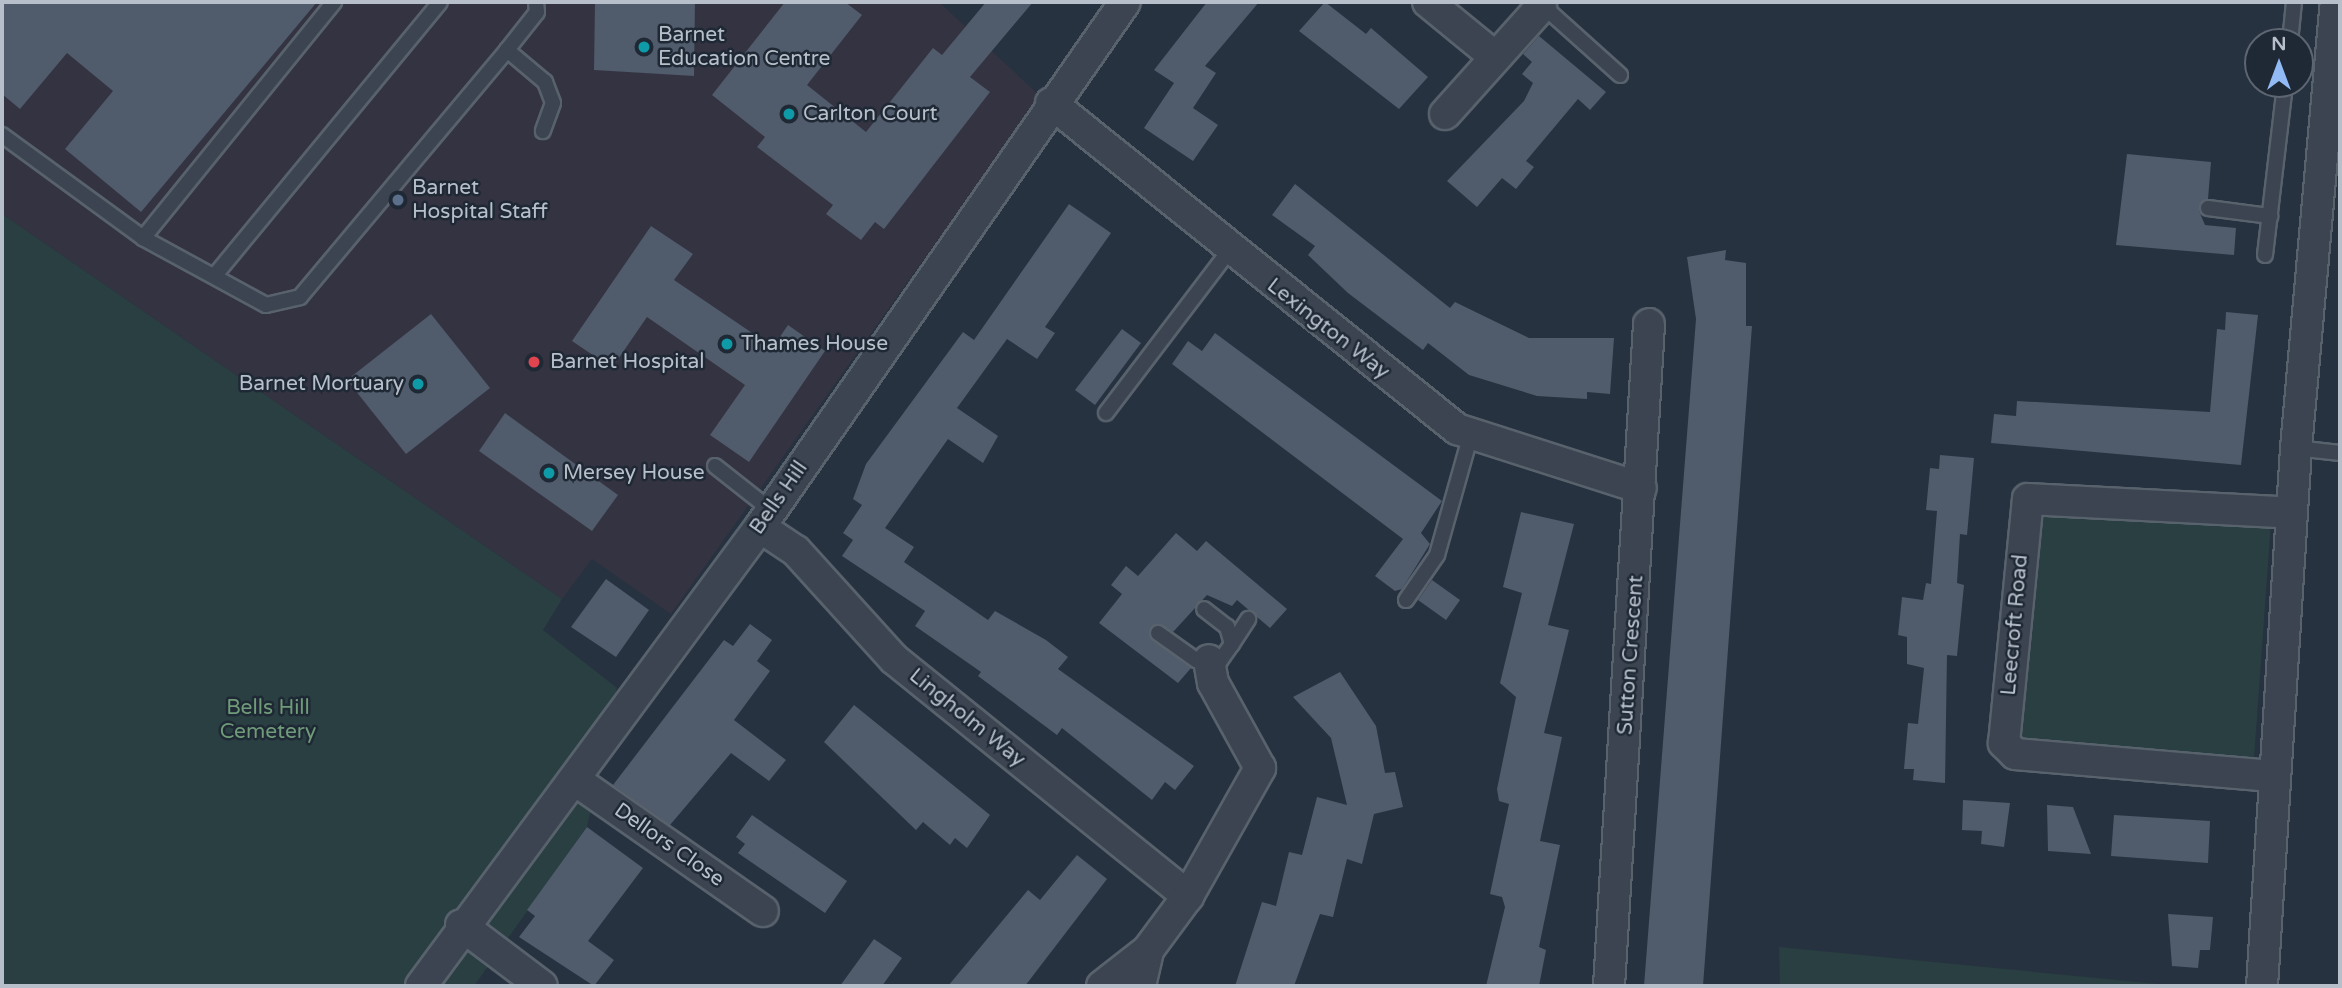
<!DOCTYPE html>
<style>
body{margin:0}
#map{position:relative;width:2342px;height:988px;overflow:hidden;background:#273240;font-family:"Varela Round",sans-serif}
div>[style]{position:absolute}
.medical>*{inset:0;background:#343341}
.green>*{inset:0;background:#293f41}
.building>*{inset:0;background:#505b6b}
.roads{filter:drop-shadow(2px 0 #58626d) drop-shadow(-2px 0 #58626d) drop-shadow(0 2px #58626d) drop-shadow(0 -2px #58626d)}
.service>*{height:14px;margin:-7px;padding:0 7px;transform-origin:7px;border-radius:7px;background:#3b4450}
.minor>*{height:30px;margin:-15px;padding:0 15px;transform-origin:15px;border-radius:15px;background:#3b4450}
.dots>*{width:19px;height:19px;translate:-50% -50%;box-sizing:border-box;border:4px solid #1f2935;border-radius:50%}
span{translate:-50% -50%;white-space:nowrap;text-align:center;line-height:1.15;-webkit-text-stroke:5px #1f2935;paint-order:stroke}
.poi-label{font-size:21px;color:#b7bfca}
.left{translate:0 -50%;text-align:left}
.right{translate:-100% -50%;text-align:right}
.street-label{font-size:21px;color:#b7bfca}
.park-label{font-size:21px;color:#6f9b78}
.frame{position:absolute;inset:0;border:4px solid #b7bfca;pointer-events:none}
.north{position:absolute;left:2244px;top:28px;width:70px;height:70px;box-sizing:border-box;background:#1f2935;border:2px solid #5c6571;border-radius:50%;rotate:0deg;font-size:19px;font-weight:700;line-height:28px;text-align:center;color:#b7bfca}
.north::after{content:'';display:block;margin:auto;width:24px;height:32px;background:#92baf5;clip-path:polygon(50% 0,100% 100%,50% 72%,0 100%)}
</style>
<div id="map">
<div class="medical">
<div style="clip-path:polygon(2px 2px,939px 2px,1040px 96px,671px 614px,592px 559px,562px 599px,2px 214px)"></div>
</div>
<div class="green">
<div style="clip-path:polygon(2px 214px,562px 599px,543px 630px,617px 688px,587px 827px,474px 986px,2px 986px)"></div>
<div style="clip-path:polygon(2037px 515px,2271px 522px,2254px 759px,2020px 739px)"></div>
<div style="clip-path:polygon(1779px 947px,2179px 986px,1780px 986px)"></div>
</div>
<div class="building">
<div style="clip-path:polygon(2px 2px,317px 2px,141px 212px,65px 149px,113px 91px,67px 53px,20px 109px,2px 94px)"></div>
<div style="clip-path:polygon(595px 2px,695px 2px,694px 76px,594px 70px)"></div>
<div style="clip-path:polygon(785px 2px,845px 2px,862px 15px,807px 85px,866px 132px,933px 48px,942px 55px,986px 2px,1033px 2px,970px 77px,990px 92px,884px 229px,875px 222px,861px 240px,826px 214px,833px 205px,757px 147px,765px 137px,712px 95px)"></div>
<div style="clip-path:polygon(1207px 2px,1259px 2px,1205px 66px,1216px 73px,1193px 108px,1218px 125px,1193px 161px,1144px 128px,1174px 83px,1154px 70px)"></div>
<div style="clip-path:polygon(1325px 2px,1366px 34px,1371px 28px,1428px 77px,1399px 109px,1299px 31px)"></div>
<div style="clip-path:polygon(1539px 36px,1606px 92px,1590px 110px,1578px 99px,1526px 161px,1534px 167px,1516px 189px,1502px 178px,1477px 207px,1447px 181px,1524px 101px,1533px 83px,1522px 74px,1532px 62px,1523px 54px)"></div>
<div style="clip-path:polygon(2127px 154px,2211px 162px,2208px 199px,2199px 211px,2205px 225px,2236px 228px,2234px 255px,2116px 245px)"></div>
<div style="clip-path:polygon(1295px 184px,1450px 308px,1455px 302px,1529px 338px,1614px 338px,1610px 394px,1587px 392px,1587px 399px,1537px 396px,1469px 375px,1428px 343px,1423px 350px,1348px 293px,1308px 255px,1315px 246px,1272px 215px)"></div>
<div style="clip-path:polygon(1069px 204px,1111px 233px,1045px 327px,1055px 333px,1037px 359px,1007px 339px,957px 408px,998px 436px,983px 463px,948px 439px,885px 528px,914px 547px,904px 562px,988px 620px,995px 611px,1046px 640px,1068px 657px,1058px 669px,1194px 766px,1175px 790px,1165px 782px,1152px 800px,1062px 728px,1057px 735px,978px 676px,981px 672px,915px 626px,925px 611px,842px 556px,853px 540px,843px 533px,862px 505px,853px 499px,866px 464px,963px 332px,974px 340px)"></div>
<div style="clip-path:polygon(651px 226px,693px 254px,674px 280px,773px 347px,788px 325px,825px 351px,749px 462px,710px 435px,745px 385px,647px 317px,612px 368px,572px 341px)"></div>
<div style="clip-path:polygon(1726px 250px,1725px 260px,1746px 263px,1746px 326px,1752px 326px,1703px 986px,1644px 986px,1696px 319px,1687px 257px)"></div>
<div style="clip-path:polygon(2226px 312px,2258px 315px,2241px 465px,1991px 443px,1994px 414px,2016px 416px,2017px 401px,2210px 412px,2217px 329px,2225px 330px)"></div>
<div style="clip-path:polygon(431px 314px,490px 388px,406px 454px,347px 380px)"></div>
<div style="clip-path:polygon(1122px 329px,1141px 343px,1095px 405px,1075px 390px)"></div>
<div style="clip-path:polygon(1215px 333px,1442px 501px,1421px 533px,1430px 544px,1402px 589px,1395px 591px,1375px 576px,1403px 539px,1172px 364px,1188px 341px,1202px 351px)"></div>
<div style="clip-path:polygon(505px 413px,618px 495px,592px 531px,479px 451px)"></div>
<div style="clip-path:polygon(1940px 455px,1974px 458px,1967px 535px,1960px 534px,1957px 583px,1964px 585px,1957px 656px,1947px 655px,1945px 783px,1913px 780px,1914px 769px,1904px 769px,1908px 723px,1918px 724px,1924px 668px,1907px 664px,1907px 637px,1898px 635px,1902px 597px,1923px 600px,1926px 583px,1931px 584px,1937px 511px,1926px 510px,1930px 468px,1939px 469px)"></div>
<div style="clip-path:polygon(1521px 512px,1574px 524px,1548px 625px,1569px 630px,1544px 733px,1562px 737px,1540px 841px,1560px 845px,1539px 947px,1546px 950px,1539px 986px,1486px 986px,1505px 907px,1502px 897px,1490px 894px,1509px 804px,1499px 801px,1497px 789px,1516px 697px,1500px 683px,1522px 593px,1503px 587px)"></div>
<div style="clip-path:polygon(1176px 533px,1197px 551px,1206px 541px,1287px 609px,1270px 628px,1237px 600px,1232px 606px,1207px 595px,1173px 632px,1153px 625px,1152px 640px,1191px 668px,1178px 683px,1099px 623px,1122px 594px,1111px 585px,1126px 566px,1138px 576px)"></div>
<div style="clip-path:polygon(606px 579px,649px 610px,616px 657px,571px 627px)"></div>
<div style="clip-path:polygon(1432px 580px,1460px 600px,1446px 620px,1418px 600px)"></div>
<div style="clip-path:polygon(750px 624px,772px 640px,757px 661px,770px 671px,734px 720px,786px 760px,769px 781px,731px 753px,670px 825px,613px 785px,724px 640px,733px 646px)"></div>
<div style="clip-path:polygon(1340px 672px,1376px 726px,1385px 773px,1395px 772px,1403px 807px,1374px 814px,1362px 864px,1347px 859px,1333px 917px,1320px 914px,1294px 986px,1235px 986px,1262px 902px,1276px 906px,1289px 852px,1302px 855px,1317px 797px,1347px 805px,1331px 738px,1293px 697px)"></div>
<div style="clip-path:polygon(854px 705px,990px 815px,967px 848px,955px 838px,950px 845px,923px 822px,916px 830px,824px 742px)"></div>
<div style="clip-path:polygon(1963px 800px,2010px 803px,2004px 847px,1981px 844px,1982px 831px,1962px 830px)"></div>
<div style="clip-path:polygon(2047px 805px,2073px 807px,2091px 854px,2048px 851px)"></div>
<div style="clip-path:polygon(752px 815px,847px 881px,825px 913px,738px 853px,745px 844px,736px 837px)"></div>
<div style="clip-path:polygon(2114px 815px,2210px 821px,2208px 863px,2111px 856px)"></div>
<div style="clip-path:polygon(587px 827px,643px 868px,588px 941px,614px 960px,594px 986px,519px 937px,535px 916px,527px 910px)"></div>
<div style="clip-path:polygon(1077px 855px,1107px 879px,1025px 986px,948px 986px,1028px 890px,1040px 900px)"></div>
<div style="clip-path:polygon(2168px 914px,2213px 917px,2210px 950px,2200px 950px,2198px 968px,2172px 966px)"></div>
<div style="clip-path:polygon(874px 939px,902px 958px,882px 986px,840px 986px)"></div>
</div>
<div class="roads">
<div class="service">
<div style="left:1542px;top:5px;width:105px;rotate:41.9deg"></div>
<div style="left:2290px;top:42px;width:40px;rotate:-84.3deg"></div>
<div style="left:507px;top:50px;width:50px;rotate:40.1deg"></div>
<div style="left:545px;top:82px;width:22px;rotate:69deg"></div>
<div style="left:553px;top:103px;width:30px;rotate:110deg"></div>
<div style="left:2px;top:135px;width:175px;rotate:36.1deg"></div>
<div style="left:143px;top:238px;width:140px;rotate:28.6deg"></div>
<div style="left:266px;top:305px;width:35px;rotate:-13deg"></div>
<div style="left:300px;top:297px;width:322px;rotate:-50deg"></div>
<div style="left:507px;top:50px;width:48px;rotate:-51.7deg"></div>
<div style="left:537px;top:12px;width:10px;rotate:-96deg"></div>
<div style="left:2208px;top:208px;width:63px;rotate:7.4deg"></div>
<div style="left:143px;top:238px;width:304px;rotate:-51deg"></div>
<div style="left:2265px;top:255px;width:172px;rotate:-83.3deg"></div>
<div style="left:216px;top:274px;width:352px;rotate:-50.5deg"></div>
<div style="left:1106px;top:413px;width:203px;rotate:-52.8deg"></div>
<div style="left:2296px;top:448px;width:44px;rotate:6.5deg"></div>
<div style="left:715px;top:466px;width:71px;rotate:38.2deg"></div>
<div style="left:1406px;top:600px;width:55px;rotate:-55.4deg"></div>
<div style="left:1437px;top:555px;width:126px;rotate:-74.3deg"></div>
<div style="left:1158px;top:633px;width:47px;rotate:35.4deg"></div>
<div style="left:1196px;top:660px;width:24px;rotate:2deg"></div>
<div style="left:1220px;top:661px;width:21px;rotate:-55deg"></div>
<div style="left:1232px;top:644px;width:18px;rotate:-106deg"></div>
<div style="left:1227px;top:627px;width:29px;rotate:-142deg"></div>
<div style="left:1232px;top:644px;width:30px;rotate:-57deg"></div>
</div>
<div class="minor">
<div style="left:1428px;top:2px;width:85px;rotate:39.3deg"></div>
<div style="left:1051px;top:103px;width:521px;rotate:38.76deg"></div>
<div style="left:1457px;top:429px;width:193px;rotate:17.8deg"></div>
<div style="left:1445px;top:114px;width:144px;rotate:-48.1deg"></div>
<div style="left:760px;top:527px;width:43px;rotate:33.7deg"></div>
<div style="left:796px;top:551px;width:146px;rotate:47.8deg"></div>
<div style="left:894px;top:659px;width:378px;rotate:38.9deg"></div>
<div style="left:2272px;top:776px;width:258px;rotate:-175.1deg"></div>
<div style="left:2015px;top:754px;width:16px;rotate:-135deg"></div>
<div style="left:2004px;top:743px;width:245px;rotate:-84.4deg"></div>
<div style="left:2028px;top:499px;width:264px;rotate:3deg"></div>
<div style="left:575px;top:780px;width:229px;rotate:34.9deg"></div>
<div style="left:461px;top:925px;width:101px;rotate:37deg"></div>
<div style="left:421px;top:986px;width:571px;rotate:-53.55deg"></div>
<div style="left:760px;top:527px;width:639px;rotate:-55.19deg"></div>
<div style="left:1102px;top:986px;width:58px;rotate:-38deg"></div>
<div style="left:1140px;top:986px;width:37px;rotate:-77deg"></div>
<div style="left:1148px;top:950px;width:67px;rotate:-53.5deg"></div>
<div style="left:1188px;top:896px;width:147px;rotate:-60.6deg"></div>
<div style="left:1260px;top:768px;width:97px;rotate:-118.9deg"></div>
<div style="left:1213px;top:683px;width:23px;rotate:-100deg"></div>
<div style="left:1609px;top:986px;width:663px;rotate:-86.54deg"></div>
<div style="left:2262px;top:986px;width:539px;rotate:-86.38deg"></div>
<div style="left:2296px;top:448px;width:448px;rotate:-84.9deg"></div>
</div>
</div>
<div class="dots">
<div style="left:644px;top:47px;background:#0f9aa8"></div>
<div style="left:789px;top:114px;background:#0f9aa8"></div>
<div style="left:398px;top:200px;background:#5c6f8a"></div>
<div style="left:727px;top:344px;background:#0f9aa8"></div>
<div style="left:534px;top:362px;background:#e0444e"></div>
<div style="left:418px;top:384px;background:#0f9aa8"></div>
<div style="left:549px;top:473px;background:#0f9aa8"></div>
</div>
<div class="poi-label">
<span class="left" style="left:658px;top:47px">Barnet<br>Education Centre</span>
<span class="left" style="left:803px;top:114px">Carlton Court</span>
<span class="left" style="left:412px;top:200px">Barnet<br>Hospital Staff</span>
<span class="left" style="left:741px;top:344px">Thames House</span>
<span class="left" style="left:550px;top:362px">Barnet Hospital</span>
<span class="right" style="left:404px;top:384px">Barnet Mortuary</span>
<span class="left" style="left:563px;top:473px">Mersey House</span>
</div>
<div class="street-label">
<span style="left:1328px;top:329px;rotate:38deg">Lexington Way</span>
<span style="left:779px;top:498px;rotate:-55deg">Bells Hill</span>
<span style="left:2015px;top:625px;rotate:-85deg">Leecroft Road</span>
<span style="left:1631px;top:655px;rotate:-86deg">Sutton Crescent</span>
<span style="left:967px;top:718px;rotate:39deg">Lingholm Way</span>
<span style="left:669px;top:845px;rotate:35deg">Dellors Close</span>
</div>
<div class="park-label">
<span style="left:268px;top:720px">Bells Hill<br>Cemetery</span>
</div>
<div class="frame"></div>
<div class="north">N</div>
</div>
